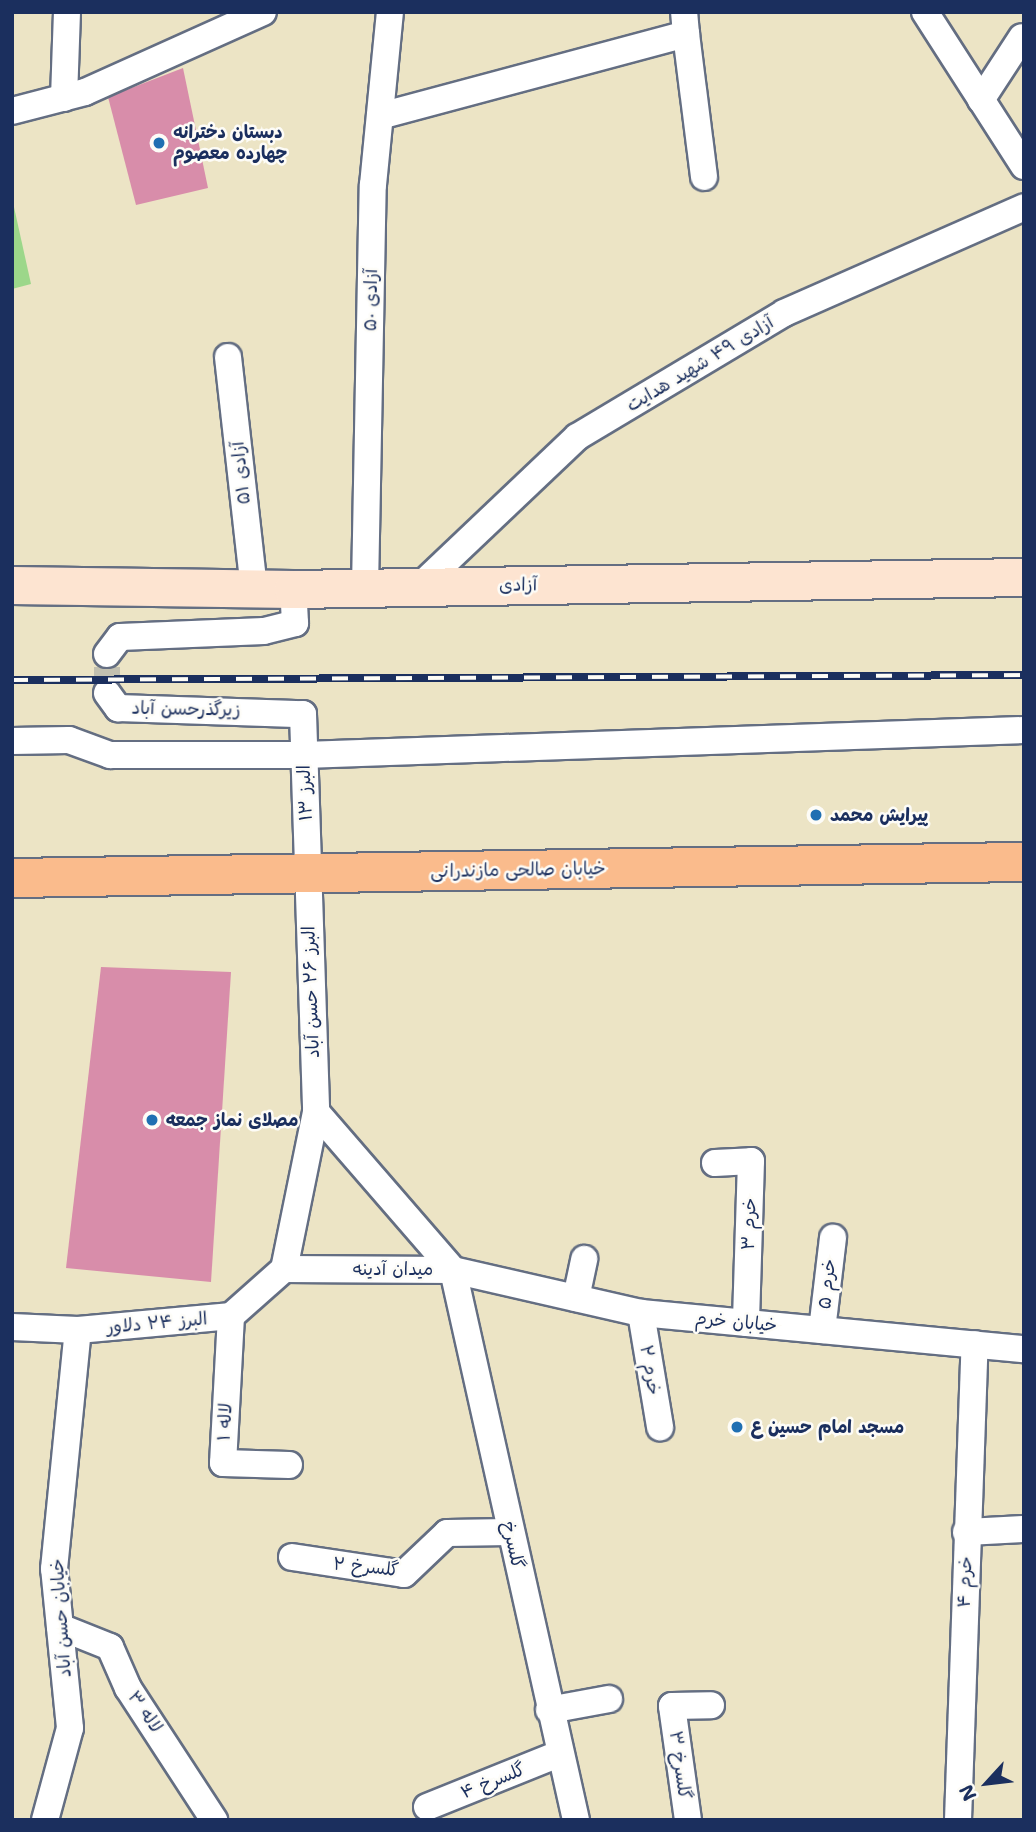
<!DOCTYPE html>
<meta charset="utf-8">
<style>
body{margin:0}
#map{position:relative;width:1036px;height:1832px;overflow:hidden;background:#ece4c5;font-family:"Shantell Sans","Playpen Sans Arabic",sans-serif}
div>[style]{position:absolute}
.green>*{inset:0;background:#9cd78a}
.building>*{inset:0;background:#d88daa}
.minor-tunnel>*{height:26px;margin-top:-13px;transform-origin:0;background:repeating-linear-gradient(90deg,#c2c0b0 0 26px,transparent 0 39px)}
.roads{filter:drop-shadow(2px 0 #646e82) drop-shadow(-2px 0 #646e82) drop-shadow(0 2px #646e82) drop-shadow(0 -2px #646e82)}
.minor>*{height:26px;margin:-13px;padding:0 13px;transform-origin:13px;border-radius:13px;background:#fff}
.secondary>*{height:37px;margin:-18.5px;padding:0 18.5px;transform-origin:18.5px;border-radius:18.5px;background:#fde4d1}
.primary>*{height:38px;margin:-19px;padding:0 19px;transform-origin:19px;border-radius:19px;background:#fabb8c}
.rail>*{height:8px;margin-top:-4px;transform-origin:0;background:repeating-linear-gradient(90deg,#fdfcf7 0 16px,#1b2f5e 0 32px);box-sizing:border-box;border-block:2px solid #1b2f5e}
.dots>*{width:19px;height:19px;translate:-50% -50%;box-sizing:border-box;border:4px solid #fdfcf7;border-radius:50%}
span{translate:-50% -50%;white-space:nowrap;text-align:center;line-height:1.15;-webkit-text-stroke:5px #fdfcf7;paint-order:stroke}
.poi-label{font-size:18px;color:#1b2f5e;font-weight:700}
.left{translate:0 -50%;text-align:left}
.street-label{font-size:18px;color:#1b2f5e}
.frame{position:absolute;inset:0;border:14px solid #1b2f5e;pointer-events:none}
.north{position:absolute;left:952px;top:1748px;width:70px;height:70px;-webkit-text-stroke:5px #fdfcf7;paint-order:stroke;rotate:243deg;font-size:19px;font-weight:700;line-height:28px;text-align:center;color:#1b2f5e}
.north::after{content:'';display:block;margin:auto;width:24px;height:32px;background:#1b2f5e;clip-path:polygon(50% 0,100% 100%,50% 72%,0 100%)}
</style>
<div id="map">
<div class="green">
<div style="clip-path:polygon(12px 198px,31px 284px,12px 289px)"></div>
</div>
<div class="building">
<div style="clip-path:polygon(183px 68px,208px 188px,136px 205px,108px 97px)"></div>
<div style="clip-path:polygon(101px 967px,231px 972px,211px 1282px,66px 1268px)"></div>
</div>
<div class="minor-tunnel">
<div style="left:107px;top:693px;width:39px;rotate:-90deg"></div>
</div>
<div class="roads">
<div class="minor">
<div style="left:925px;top:12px;width:183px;rotate:57.3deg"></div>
<div style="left:686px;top:34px;width:144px;rotate:82.8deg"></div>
<div style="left:64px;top:98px;width:86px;rotate:-88deg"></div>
<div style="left:981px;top:100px;width:75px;rotate:-56.9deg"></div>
<div style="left:12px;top:111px;width:75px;rotate:-14.6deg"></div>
<div style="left:85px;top:92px;width:195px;rotate:-24.2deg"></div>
<div style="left:380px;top:116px;width:317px;rotate:-15deg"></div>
<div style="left:686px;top:34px;width:22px;rotate:-95deg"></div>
<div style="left:228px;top:357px;width:233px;rotate:83.6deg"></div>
<div style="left:419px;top:587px;width:218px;rotate:-43.5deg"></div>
<div style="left:577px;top:437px;width:241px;rotate:-30.9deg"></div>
<div style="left:784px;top:313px;width:262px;rotate:-23.8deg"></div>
<div style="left:365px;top:588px;width:403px;rotate:-88.9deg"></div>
<div style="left:373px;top:185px;width:174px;rotate:-84.4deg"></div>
<div style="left:107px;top:654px;width:21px;rotate:-53deg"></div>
<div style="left:120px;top:637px;width:144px;rotate:-2.4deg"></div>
<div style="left:264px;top:631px;width:32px;rotate:-14deg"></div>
<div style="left:295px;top:623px;width:34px;rotate:-93deg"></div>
<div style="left:107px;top:693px;width:19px;rotate:54deg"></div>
<div style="left:118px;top:708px;width:185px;rotate:1.9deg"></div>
<div style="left:303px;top:714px;width:398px;rotate:88.1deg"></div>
<div style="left:316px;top:1112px;width:160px;rotate:101.5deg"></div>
<div style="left:284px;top:1269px;width:169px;rotate:0.3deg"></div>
<div style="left:453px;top:1270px;width:209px;rotate:-130.9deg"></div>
<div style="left:12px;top:741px;width:57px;rotate:-1deg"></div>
<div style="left:69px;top:740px;width:44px;rotate:20.1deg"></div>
<div style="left:110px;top:755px;width:194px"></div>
<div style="left:304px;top:755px;width:720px;rotate:-1.99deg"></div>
<div style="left:715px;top:1163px;width:36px;rotate:-3deg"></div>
<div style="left:751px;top:1161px;width:162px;rotate:91.8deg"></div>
<div style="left:576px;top:1298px;width:40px;rotate:-78deg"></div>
<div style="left:641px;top:1313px;width:116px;rotate:80.5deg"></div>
<div style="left:231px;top:1316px;width:147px;rotate:93.1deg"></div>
<div style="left:223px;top:1463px;width:66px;rotate:1.7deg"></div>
<div style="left:12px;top:1327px;width:66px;rotate:2.6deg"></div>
<div style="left:78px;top:1330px;width:154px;rotate:-5.2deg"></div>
<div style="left:231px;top:1316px;width:71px;rotate:-41.6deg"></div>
<div style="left:822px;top:1330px;width:93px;rotate:-83.2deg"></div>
<div style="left:966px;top:1532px;width:58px;rotate:-3deg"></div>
<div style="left:292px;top:1557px;width:113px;rotate:8.6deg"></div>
<div style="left:404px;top:1574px;width:59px;rotate:-43.6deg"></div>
<div style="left:447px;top:1533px;width:63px;rotate:-0.9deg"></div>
<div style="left:60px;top:1627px;width:54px;rotate:21.8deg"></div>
<div style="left:110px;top:1647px;width:45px;rotate:66.3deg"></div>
<div style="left:128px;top:1688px;width:158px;rotate:56.9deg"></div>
<div style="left:549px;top:1710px;width:61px;rotate:-10.4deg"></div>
<div style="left:427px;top:1807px;width:142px;rotate:-21.9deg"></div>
<div style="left:45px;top:1820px;width:95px;rotate:-74.8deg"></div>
<div style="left:70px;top:1728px;width:160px;rotate:-95.7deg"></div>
<div style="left:54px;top:1569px;width:240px;rotate:-84.3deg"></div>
<div style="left:576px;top:1820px;width:564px;rotate:-102.61deg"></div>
<div style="left:453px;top:1270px;width:193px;rotate:12.9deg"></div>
<div style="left:641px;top:1313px;width:385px;rotate:5.4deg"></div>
<div style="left:688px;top:1820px;width:115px;rotate:-98deg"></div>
<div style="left:672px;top:1706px;width:39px;rotate:-1deg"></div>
<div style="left:958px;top:1820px;width:476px;rotate:-88deg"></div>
</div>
<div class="secondary">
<div style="left:12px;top:585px;width:281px;rotate:0.8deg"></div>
<div style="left:293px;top:589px;width:731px;rotate:-0.94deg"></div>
</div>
<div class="primary">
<div style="left:12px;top:878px;width:1012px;rotate:-0.91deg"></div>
</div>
</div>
<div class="rail">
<div style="left:12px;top:680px;width:1012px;rotate:-0.28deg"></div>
</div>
<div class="dots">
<div style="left:159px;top:143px;background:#1f6fb2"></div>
<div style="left:816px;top:815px;background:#1f6fb2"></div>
<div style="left:152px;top:1120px;background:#1f6fb2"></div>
<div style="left:737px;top:1427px;background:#1f6fb2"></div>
</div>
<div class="poi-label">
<span class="left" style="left:173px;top:143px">دبستان دخترانه<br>چهارده معصوم</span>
<span class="left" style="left:830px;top:815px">پیرایش محمد</span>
<span class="left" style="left:166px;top:1120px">مصلای نماز جمعه</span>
<span class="left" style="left:751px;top:1427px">مسجد امام حسین ع</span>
</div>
<div class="street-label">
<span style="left:371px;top:300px;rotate:-89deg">آزادی ۵۰</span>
<span style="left:700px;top:364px;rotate:-31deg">آزادی ۴۹ شهید هدایت</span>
<span style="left:241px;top:473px;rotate:-96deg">آزادی ۵۱</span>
<span style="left:518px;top:585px;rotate:-1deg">آزادی</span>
<span style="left:186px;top:709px;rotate:1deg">زیرگذرحسن آباد</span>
<span style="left:305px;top:793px;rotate:-92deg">البرز ۱۳</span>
<span style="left:518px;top:870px;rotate:-1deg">خیابان صالحی مازندرانی</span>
<span style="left:311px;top:992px;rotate:-92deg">البرز ۲۶ حسن آباد</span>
<span style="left:749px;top:1224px;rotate:-88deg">خرم ۳</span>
<span style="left:393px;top:1269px">میدان آدینه</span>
<span style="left:827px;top:1284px;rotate:-84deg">خرم ۵</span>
<span style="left:736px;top:1322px;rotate:5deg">خیابان خرم</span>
<span style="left:157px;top:1323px;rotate:-5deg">البرز ۲۴ دلاور</span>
<span style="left:650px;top:1370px;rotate:80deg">خرم ۲</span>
<span style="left:225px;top:1422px;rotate:-87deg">لاله ۱</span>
<span style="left:513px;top:1545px;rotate:78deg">گلسرخ</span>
<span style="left:366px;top:1567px;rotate:6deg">گلسرخ ۲</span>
<span style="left:965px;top:1582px;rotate:-88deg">خرم ۴</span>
<span style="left:61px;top:1618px;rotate:-94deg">خیابان حسن آباد</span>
<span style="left:145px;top:1712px;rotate:55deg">لاله ۳</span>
<span style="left:680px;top:1765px;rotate:82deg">گلسرخ ۳</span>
<span style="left:493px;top:1781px;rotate:-22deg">گلسرخ ۴</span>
</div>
<div class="frame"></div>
<div class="north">N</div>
</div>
